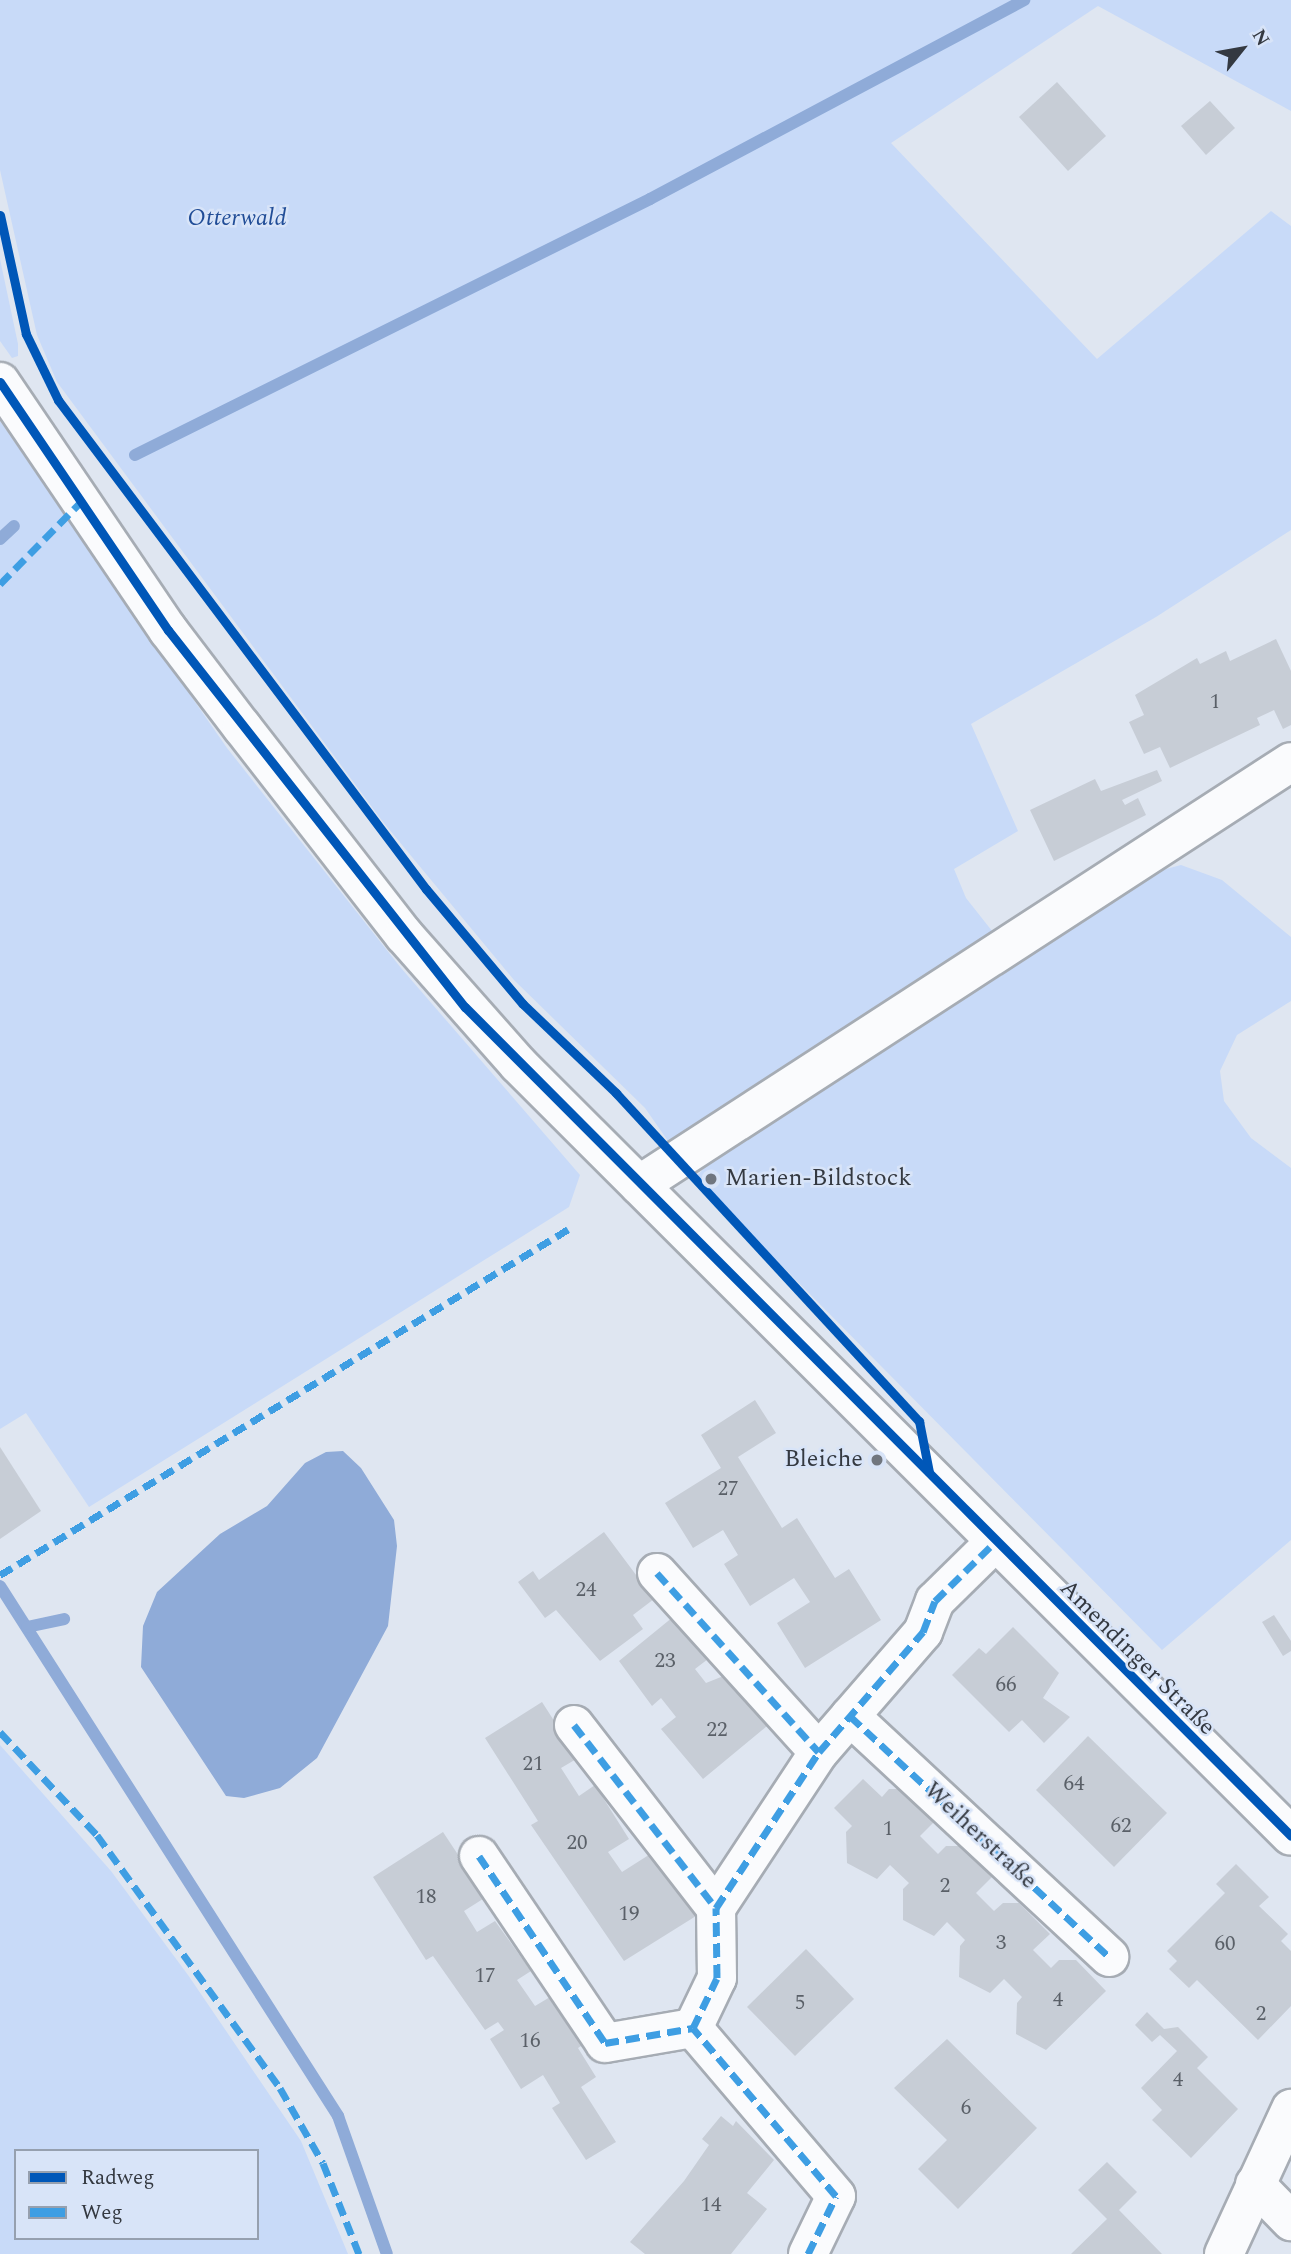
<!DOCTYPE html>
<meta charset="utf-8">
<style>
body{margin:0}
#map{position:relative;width:1291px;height:2254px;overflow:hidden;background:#dfe6f1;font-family:Spectral,serif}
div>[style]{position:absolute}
.green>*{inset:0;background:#c8daf8}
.water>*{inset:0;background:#8fabd8}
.stream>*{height:12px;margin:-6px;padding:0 6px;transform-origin:6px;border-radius:6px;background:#8fabd8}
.building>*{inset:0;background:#c7cdd6}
.roads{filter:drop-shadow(2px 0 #a6acb4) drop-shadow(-2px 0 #a6acb4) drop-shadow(0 2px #a6acb4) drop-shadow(0 -2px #a6acb4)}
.street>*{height:38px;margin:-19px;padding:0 19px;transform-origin:19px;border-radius:19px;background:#fafbfd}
.secondary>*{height:38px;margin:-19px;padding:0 19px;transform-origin:19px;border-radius:19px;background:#fafbfd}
.quiet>*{height:7px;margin-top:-3.5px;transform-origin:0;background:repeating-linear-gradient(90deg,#3e9ee3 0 14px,transparent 0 21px)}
.cycleway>*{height:9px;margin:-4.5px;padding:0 4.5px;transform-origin:4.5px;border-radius:4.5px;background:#0057b8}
.dots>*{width:19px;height:19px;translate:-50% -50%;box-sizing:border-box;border:4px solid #d8e4f8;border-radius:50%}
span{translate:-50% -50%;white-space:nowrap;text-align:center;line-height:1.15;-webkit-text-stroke:5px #d8e4f8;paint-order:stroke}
.number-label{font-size:21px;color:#5a6068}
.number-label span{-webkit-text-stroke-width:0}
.park-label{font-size:24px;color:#214d97;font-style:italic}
.poi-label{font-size:24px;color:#343941}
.left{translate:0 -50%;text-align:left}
.right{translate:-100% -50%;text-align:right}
.street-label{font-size:24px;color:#343941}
.legend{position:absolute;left:14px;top:2149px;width:245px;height:91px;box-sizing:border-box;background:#d8e4f8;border:2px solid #96a0af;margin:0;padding:9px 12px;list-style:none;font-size:21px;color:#343941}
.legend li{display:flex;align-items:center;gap:14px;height:35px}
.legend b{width:35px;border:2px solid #96a0af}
.north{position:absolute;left:1207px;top:14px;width:70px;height:70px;-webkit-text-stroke:5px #d8e4f8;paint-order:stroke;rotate:59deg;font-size:19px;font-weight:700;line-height:28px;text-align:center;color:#343941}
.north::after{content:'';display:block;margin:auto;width:24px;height:32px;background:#343941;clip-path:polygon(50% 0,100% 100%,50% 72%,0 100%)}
</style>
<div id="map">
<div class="green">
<div style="clip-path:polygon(0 0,1291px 0,1291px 111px,1098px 6px,891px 143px,1097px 359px,1271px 211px,1291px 226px,1291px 530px,1156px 617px,971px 724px,1018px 831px,954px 869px,966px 898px,996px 936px,699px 1130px,668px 1141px,645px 1108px,514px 980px,383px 822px,57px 382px,37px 335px,0 170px)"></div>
<div style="clip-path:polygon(0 259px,18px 344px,18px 356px,12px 358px,0 341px)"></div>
<div style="clip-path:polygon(0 421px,227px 748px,401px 968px,580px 1175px,569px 1207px,89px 1507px,26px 1413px,0 1429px)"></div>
<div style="clip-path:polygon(1181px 865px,1222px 880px,1291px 937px,1291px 1001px,1237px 1035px,1220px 1071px,1224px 1101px,1251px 1138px,1291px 1168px,1291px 1540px,1162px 1650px,695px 1178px,714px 1157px,1132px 878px)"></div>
<div style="clip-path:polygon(evenodd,0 1745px,111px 1871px,188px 1975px,301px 2141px,348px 2254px,0 2254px,0 1745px,16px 2151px,257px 2151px,257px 2238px,16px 2238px,16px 2151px)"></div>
</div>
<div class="water">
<div style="clip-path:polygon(343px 1451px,361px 1468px,394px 1520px,397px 1546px,388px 1626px,317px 1758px,280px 1788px,244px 1798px,226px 1796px,141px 1667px,143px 1626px,157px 1592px,220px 1534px,267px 1506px,305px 1463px,326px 1452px)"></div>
</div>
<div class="stream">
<div style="left:135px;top:455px;width:575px;rotate:-26.43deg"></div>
<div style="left:650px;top:199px;width:424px;rotate:-28deg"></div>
<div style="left:0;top:539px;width:19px;rotate:-43deg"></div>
<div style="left:0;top:1586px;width:629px;rotate:57.47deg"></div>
<div style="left:338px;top:2116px;width:146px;rotate:70.5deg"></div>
<div style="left:27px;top:1627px;width:38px;rotate:-12deg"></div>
</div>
<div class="building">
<div style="clip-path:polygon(1057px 82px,1106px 136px,1068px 171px,1019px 117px)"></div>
<div style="clip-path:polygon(1210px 101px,1235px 128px,1206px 155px,1181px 126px)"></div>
<div style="clip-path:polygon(1276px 639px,1291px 671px,1291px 725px,1283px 729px,1274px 710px,1257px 718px,1260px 725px,1170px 768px,1160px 747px,1144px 754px,1129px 722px,1144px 715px,1135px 695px,1197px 658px,1200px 664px,1226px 651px,1230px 661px)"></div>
<div style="clip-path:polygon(1157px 770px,1162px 781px,1122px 800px,1125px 805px,1138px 798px,1146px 815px,1054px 861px,1030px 810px,1095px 779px,1101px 791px)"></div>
<div style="clip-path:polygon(755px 1400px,776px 1433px,738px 1457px,782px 1528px,797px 1518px,835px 1578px,849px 1569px,881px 1620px,805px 1668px,777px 1623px,810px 1602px,794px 1578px,750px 1606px,724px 1564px,738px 1555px,723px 1530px,693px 1548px,665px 1503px,721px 1468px,701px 1435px)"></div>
<div style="clip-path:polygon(0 1447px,41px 1511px,0 1539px)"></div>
<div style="clip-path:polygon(604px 1532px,654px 1599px,633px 1615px,643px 1629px,600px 1661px,556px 1610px,545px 1618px,518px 1582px,533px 1571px,539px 1580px)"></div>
<div style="clip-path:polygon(1274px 1615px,1291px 1641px,1291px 1651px,1283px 1656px,1262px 1622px)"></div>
<div style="clip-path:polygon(673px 1617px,708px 1659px,695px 1669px,706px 1683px,726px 1675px,767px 1726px,703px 1779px,661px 1729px,676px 1717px,661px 1698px,652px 1706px,619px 1661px)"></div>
<div style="clip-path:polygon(1013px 1627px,1059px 1673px,1043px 1698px,1070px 1717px,1044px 1743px,1022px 1720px,1009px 1732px,952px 1675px,979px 1648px,986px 1654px)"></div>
<div style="clip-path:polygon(542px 1702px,578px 1758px,561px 1768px,579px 1796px,595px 1785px,629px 1839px,608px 1852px,622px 1872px,655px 1851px,696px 1916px,624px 1961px,531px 1825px,538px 1821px,485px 1738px)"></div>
<div style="clip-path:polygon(1088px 1736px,1167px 1813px,1114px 1867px,1036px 1790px)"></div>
<div style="clip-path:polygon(863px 1779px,882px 1797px,889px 1789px,906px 1789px,936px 1820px,920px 1836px,938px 1854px,946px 1846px,963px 1846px,993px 1876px,976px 1893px,994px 1911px,1003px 1903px,1019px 1903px,1050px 1934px,1033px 1950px,1051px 1968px,1059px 1960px,1076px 1960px,1106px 1991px,1046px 2050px,1016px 2034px,1017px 2003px,1022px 1997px,1004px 1979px,990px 1993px,959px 1977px,960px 1946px,965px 1940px,947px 1922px,934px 1936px,903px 1920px,903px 1889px,909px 1883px,890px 1865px,877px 1879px,847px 1863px,846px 1832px,852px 1826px,834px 1808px)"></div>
<div style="clip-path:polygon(443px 1832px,486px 1897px,464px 1911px,477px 1932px,495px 1921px,531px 1971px,517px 1980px,535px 2006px,555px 1994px,587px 2042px,578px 2048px,596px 2077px,581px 2087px,616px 2142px,586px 2160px,552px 2108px,560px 2103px,543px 2075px,521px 2089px,490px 2039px,504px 2030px,498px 2022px,485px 2030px,433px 1956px,426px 1960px,373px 1877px)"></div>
<div style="clip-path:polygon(1236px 1864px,1269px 1897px,1259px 1906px,1288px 1934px,1281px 1941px,1291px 1951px,1291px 2006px,1258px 2040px,1197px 1980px,1189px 1988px,1169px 1969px,1177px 1961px,1167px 1951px,1225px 1893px,1216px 1884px)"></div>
<div style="clip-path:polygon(806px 1949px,854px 1999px,795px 2056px,747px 2007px)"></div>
<div style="clip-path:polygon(1147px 2012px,1164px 2029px,1178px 2027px,1208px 2057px,1197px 2068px,1238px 2109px,1191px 2158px,1152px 2120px,1162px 2110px,1141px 2088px,1177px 2051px,1160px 2035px,1152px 2042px,1135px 2025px)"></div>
<div style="clip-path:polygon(947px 2039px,1037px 2128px,958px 2209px,918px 2169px,947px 2140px,894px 2088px)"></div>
<div style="clip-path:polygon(721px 2116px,733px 2126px,736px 2121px,774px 2160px,747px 2193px,767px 2209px,731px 2254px,645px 2254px,630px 2242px,684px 2181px,709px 2145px,702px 2139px)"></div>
<div style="clip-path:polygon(1107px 2162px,1137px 2192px,1119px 2210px,1162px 2254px,1071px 2254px,1107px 2219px,1078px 2190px)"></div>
</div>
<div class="roads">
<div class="street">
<div style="left:518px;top:1064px;width:1092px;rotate:44.96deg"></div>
<div style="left:639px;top:1185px;width:777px;rotate:-32.97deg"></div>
<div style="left:657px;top:1573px;width:241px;rotate:47.9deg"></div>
<div style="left:850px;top:1716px;width:354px;rotate:42.9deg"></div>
<div style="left:574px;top:1725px;width:232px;rotate:52.2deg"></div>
<div style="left:479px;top:1856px;width:225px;rotate:56deg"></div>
<div style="left:605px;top:2043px;width:89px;rotate:-9.7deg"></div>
<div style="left:1255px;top:2184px;width:52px;rotate:45.8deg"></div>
<div style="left:808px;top:2254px;width:64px;rotate:-64.2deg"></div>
<div style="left:836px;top:2196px;width:221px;rotate:-130.4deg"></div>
<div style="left:693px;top:2028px;width:55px;rotate:-64.4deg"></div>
<div style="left:717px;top:1978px;width:70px;rotate:-90.8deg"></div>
<div style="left:716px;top:1908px;width:187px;rotate:-56.6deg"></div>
<div style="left:819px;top:1752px;width:159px;rotate:-49.1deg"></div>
<div style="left:923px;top:1632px;width:33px;rotate:-69deg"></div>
<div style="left:935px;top:1601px;width:84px;rotate:-44.5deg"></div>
<div style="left:1224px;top:2254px;width:160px;rotate:-65.2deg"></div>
</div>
<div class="secondary">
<div style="left:0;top:382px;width:300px;rotate:55.9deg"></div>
<div style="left:168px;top:630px;width:122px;rotate:52.7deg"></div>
<div style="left:242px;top:727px;width:264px;rotate:52.1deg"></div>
<div style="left:404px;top:935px;width:172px;rotate:48.5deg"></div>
</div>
</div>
<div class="quiet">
<div style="left:0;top:584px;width:114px;rotate:-45.4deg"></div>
<div style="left:657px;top:1573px;width:241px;rotate:47.9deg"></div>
<div style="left:0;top:1575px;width:670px;rotate:-31.32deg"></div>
<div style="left:850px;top:1716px;width:354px;rotate:42.9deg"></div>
<div style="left:574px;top:1725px;width:232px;rotate:52.2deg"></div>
<div style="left:0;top:1732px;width:141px;rotate:46.7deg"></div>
<div style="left:97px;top:1835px;width:312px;rotate:54.1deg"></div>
<div style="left:280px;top:2088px;width:86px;rotate:60.2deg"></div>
<div style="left:323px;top:2163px;width:98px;rotate:68.4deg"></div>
<div style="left:479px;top:1856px;width:225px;rotate:56deg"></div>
<div style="left:605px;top:2043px;width:89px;rotate:-9.7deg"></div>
<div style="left:808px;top:2254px;width:64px;rotate:-64.2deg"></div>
<div style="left:836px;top:2196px;width:221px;rotate:-130.4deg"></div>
<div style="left:693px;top:2028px;width:55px;rotate:-64.4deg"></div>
<div style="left:717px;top:1978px;width:70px;rotate:-90.8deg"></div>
<div style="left:716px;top:1908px;width:187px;rotate:-56.6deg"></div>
<div style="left:819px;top:1752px;width:159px;rotate:-49.1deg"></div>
<div style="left:923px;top:1632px;width:33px;rotate:-69deg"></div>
<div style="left:935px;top:1601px;width:84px;rotate:-44.5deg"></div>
</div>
<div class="cycleway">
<div style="left:0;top:215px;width:122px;rotate:77.7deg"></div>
<div style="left:26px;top:334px;width:73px;rotate:64.1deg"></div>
<div style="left:58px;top:400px;width:612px;rotate:53.04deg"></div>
<div style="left:426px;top:889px;width:150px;rotate:49.9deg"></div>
<div style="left:523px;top:1004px;width:129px;rotate:43.7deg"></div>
<div style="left:616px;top:1093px;width:447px;rotate:47.3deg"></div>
<div style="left:919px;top:1421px;width:52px;rotate:78.9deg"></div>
<div style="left:0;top:382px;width:300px;rotate:55.9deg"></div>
<div style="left:168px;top:630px;width:480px;rotate:51.8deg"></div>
<div style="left:465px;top:1007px;width:1170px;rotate:45.1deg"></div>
</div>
<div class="dots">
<div style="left:711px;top:1179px;background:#70767f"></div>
<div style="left:877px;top:1460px;background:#70767f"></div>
</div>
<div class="number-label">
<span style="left:1215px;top:702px">1</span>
<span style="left:728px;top:1489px">27</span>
<span style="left:586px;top:1590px">24</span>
<span style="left:665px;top:1661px">23</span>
<span style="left:1006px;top:1685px">66</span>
<span style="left:717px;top:1730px">22</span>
<span style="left:533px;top:1764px">21</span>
<span style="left:1074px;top:1784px">64</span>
<span style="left:1121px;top:1826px">62</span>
<span style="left:888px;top:1829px">1</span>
<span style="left:577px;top:1843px">20</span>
<span style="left:945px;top:1886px">2</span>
<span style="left:426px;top:1897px">18</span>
<span style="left:629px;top:1914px">19</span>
<span style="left:1001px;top:1943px">3</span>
<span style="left:1225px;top:1944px">60</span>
<span style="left:485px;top:1976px">17</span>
<span style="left:1058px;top:2000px">4</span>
<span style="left:800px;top:2003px">5</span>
<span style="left:1261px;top:2014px">2</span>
<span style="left:530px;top:2041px">16</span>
<span style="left:1178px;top:2080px">4</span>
<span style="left:966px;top:2108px">6</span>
<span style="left:711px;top:2205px">14</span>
</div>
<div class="park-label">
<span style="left:237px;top:219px">Otterwald</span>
</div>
<div class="poi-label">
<span class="left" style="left:725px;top:1179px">Marien-Bildstock</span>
<span class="right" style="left:863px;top:1460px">Bleiche</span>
</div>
<div class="street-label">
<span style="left:1137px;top:1658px;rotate:45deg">Amendinger Straße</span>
<span style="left:980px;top:1836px;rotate:43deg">Weiherstraße</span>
</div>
<ul class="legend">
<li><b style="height:9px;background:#0057b8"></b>Radweg</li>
<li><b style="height:9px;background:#3e9ee3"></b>Weg</li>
</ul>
<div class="north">N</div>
</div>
